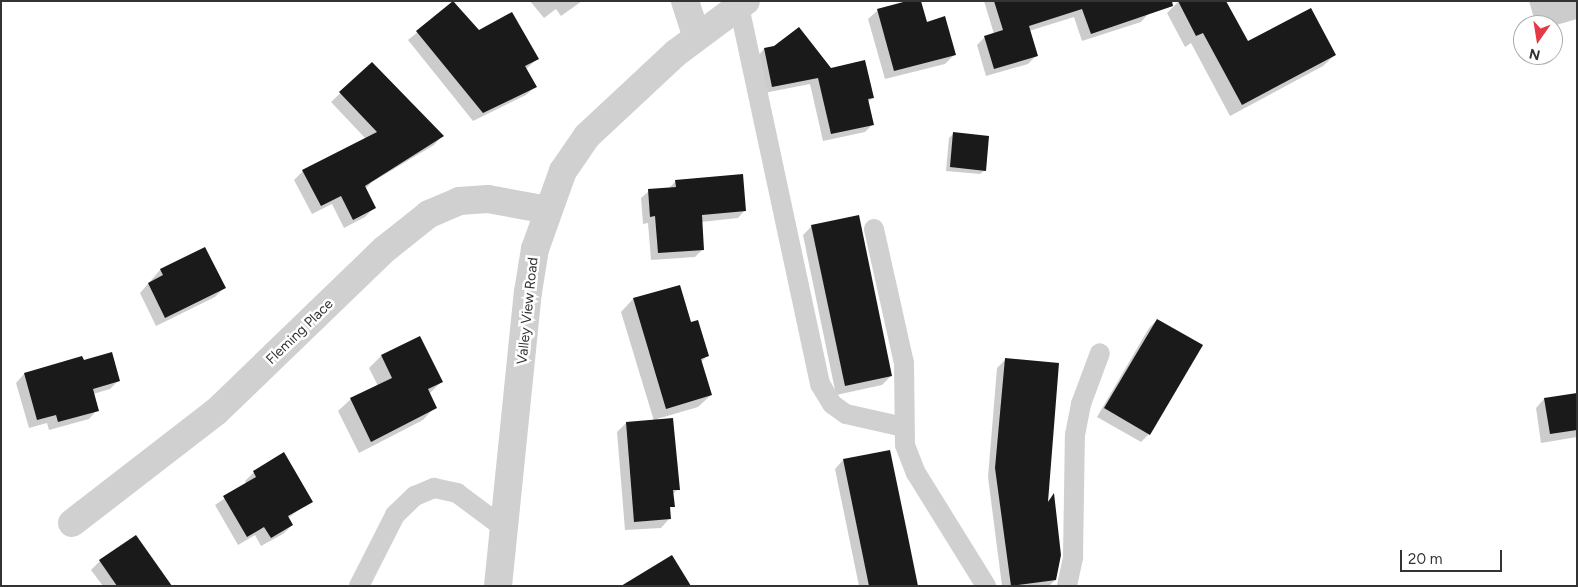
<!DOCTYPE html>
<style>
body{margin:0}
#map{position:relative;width:1578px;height:587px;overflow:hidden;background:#fff;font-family:Figtree,sans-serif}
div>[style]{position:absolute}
.shadow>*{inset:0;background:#0003}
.building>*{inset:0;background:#1a1a1a}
.service>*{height:20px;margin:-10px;padding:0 10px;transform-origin:10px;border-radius:10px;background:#d0d0d0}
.minor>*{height:28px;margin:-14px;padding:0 14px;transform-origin:14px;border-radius:14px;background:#d0d0d0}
span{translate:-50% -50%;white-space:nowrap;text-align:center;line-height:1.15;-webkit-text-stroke:5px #fff;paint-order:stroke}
.street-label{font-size:14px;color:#333}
.frame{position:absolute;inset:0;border:2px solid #333;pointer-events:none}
.north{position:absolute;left:1513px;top:15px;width:50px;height:50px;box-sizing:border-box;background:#fff;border:1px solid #adadad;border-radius:50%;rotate:193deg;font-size:14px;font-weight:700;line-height:20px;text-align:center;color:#333}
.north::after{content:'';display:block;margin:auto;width:18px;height:22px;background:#e63946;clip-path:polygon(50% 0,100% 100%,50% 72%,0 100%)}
.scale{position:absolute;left:1400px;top:550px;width:102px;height:22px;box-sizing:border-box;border:2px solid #333;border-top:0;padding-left:6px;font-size:15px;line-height:18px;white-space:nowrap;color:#333;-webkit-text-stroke:4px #fff;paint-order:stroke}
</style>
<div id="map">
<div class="shadow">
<div style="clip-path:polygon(530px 1px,582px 1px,561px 16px,556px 9px,544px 18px)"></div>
<div style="clip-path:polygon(911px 1px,954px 55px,945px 64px,885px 79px,868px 19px,877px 11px)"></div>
<div style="clip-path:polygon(984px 1px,1145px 1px,1149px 13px,1141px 22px,1082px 41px,1074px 17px,1029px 31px,1036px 56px,1028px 64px,986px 76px,977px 45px,985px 37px,994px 34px)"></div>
<div style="clip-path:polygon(1179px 1px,1247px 43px,1335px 55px,1323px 66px,1230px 116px,1191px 43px,1185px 47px,1167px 13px)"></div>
<div style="clip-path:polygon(1529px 1px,1577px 1px,1577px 19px,1553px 26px,1536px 25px)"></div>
<div style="clip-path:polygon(454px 2px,478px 32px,537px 59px,525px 70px,535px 87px,526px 95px,473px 121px,408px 40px)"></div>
<div style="clip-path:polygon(775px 47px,830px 69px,872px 98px,867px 103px,872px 125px,865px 132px,823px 141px,810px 84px,764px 93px,757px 57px,764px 49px)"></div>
<div style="clip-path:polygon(372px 63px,442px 136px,434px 145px,372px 182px,365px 189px,374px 208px,365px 217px,344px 228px,332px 204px,312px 214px,294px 180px,303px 171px,366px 139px,331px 102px)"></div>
<div style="clip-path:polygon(953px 134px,985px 170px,980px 174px,946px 171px,949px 138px)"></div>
<div style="clip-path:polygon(676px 181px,745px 210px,738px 218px,701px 222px,703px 249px,695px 257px,651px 260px,648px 223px,643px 224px,641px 198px,649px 191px,668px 189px)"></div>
<div style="clip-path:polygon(812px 226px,891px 376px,882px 385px,836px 395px,803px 235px)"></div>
<div style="clip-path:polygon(205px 249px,224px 288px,215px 297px,156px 326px,140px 293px,160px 270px)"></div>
<div style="clip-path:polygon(633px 299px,690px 323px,707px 356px,701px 362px,711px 395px,698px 407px,657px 419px,678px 489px,672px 495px,669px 519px,661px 528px,625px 530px,617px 432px,626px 423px,654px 421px,621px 312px)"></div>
<div style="clip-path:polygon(1157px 320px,1149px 434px,1141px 442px,1097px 417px,1149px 328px)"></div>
<div style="clip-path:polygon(381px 356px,441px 382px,429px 394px,435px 407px,423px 420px,359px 453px,338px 411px,351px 399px,378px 386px,369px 368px)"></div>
<div style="clip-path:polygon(1005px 360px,1047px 502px,1053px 496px,1055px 580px,1049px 586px,1002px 586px,988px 477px,997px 368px)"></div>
<div style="clip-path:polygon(83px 361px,119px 380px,110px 389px,93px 394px,97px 410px,89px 419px,49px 430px,47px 423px,29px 428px,16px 383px,24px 374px)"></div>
<div style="clip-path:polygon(1577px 394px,1577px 437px,1541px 443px,1536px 408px,1544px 399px)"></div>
<div style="clip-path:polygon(843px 460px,917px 586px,859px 586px,835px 469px)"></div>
<div style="clip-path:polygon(254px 472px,311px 501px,288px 518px,292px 525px,283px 534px,261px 546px,255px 535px,238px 545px,215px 505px,246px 484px,245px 481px)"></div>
<div style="clip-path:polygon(100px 561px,171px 586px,103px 586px,91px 570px)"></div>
</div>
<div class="building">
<div style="clip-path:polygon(453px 1px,479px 30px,512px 12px,539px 59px,525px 66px,537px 87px,483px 113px,416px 31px)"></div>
<div style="clip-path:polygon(907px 1px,921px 1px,927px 22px,945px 16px,956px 55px,894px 71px,877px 9px)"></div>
<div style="clip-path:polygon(994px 1px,1172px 1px,1173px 6px,1091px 34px,1082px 9px,1029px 26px,1038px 56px,994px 69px,984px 36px,1003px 30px)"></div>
<div style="clip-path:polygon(1178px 1px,1226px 1px,1248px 41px,1311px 8px,1336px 55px,1242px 105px,1203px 33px,1196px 36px)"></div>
<div style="clip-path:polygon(799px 27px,831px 68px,865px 60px,874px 98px,868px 99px,874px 125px,831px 134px,818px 78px,772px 87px,764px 48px,774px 46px)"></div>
<div style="clip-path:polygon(372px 62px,444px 136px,365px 186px,376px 208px,353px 220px,341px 196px,321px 206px,302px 170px,377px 132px,339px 92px)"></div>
<div style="clip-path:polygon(953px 132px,989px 136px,986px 171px,950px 167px)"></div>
<div style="clip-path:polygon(743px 174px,746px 211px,702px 215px,704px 250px,658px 253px,655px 216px,650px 217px,648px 189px,676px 187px,675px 180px)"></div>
<div style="clip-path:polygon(859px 215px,892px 376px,845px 386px,811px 225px)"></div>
<div style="clip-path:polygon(205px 247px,226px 288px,165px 318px,148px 283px,163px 275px,160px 269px)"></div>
<div style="clip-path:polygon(680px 285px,691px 322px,698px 320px,709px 356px,701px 359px,712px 395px,666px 409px,633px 298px)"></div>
<div style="clip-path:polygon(1157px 319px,1203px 345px,1150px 435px,1104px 408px)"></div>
<div style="clip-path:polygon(420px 336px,443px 382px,428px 389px,437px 408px,371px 442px,350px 398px,392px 378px,381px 355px)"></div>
<div style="clip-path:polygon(112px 352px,120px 381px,93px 389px,99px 411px,58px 422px,56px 415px,37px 420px,24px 373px,82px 356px,84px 360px)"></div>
<div style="clip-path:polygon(1005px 358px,1059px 363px,1048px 502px,1054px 493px,1061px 555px,1056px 580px,1011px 586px,995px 468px)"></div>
<div style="clip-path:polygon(1577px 393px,1577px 430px,1550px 434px,1544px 398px)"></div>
<div style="clip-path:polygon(673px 418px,680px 490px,673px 490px,675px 507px,670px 507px,671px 519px,634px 522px,626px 422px)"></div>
<div style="clip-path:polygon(890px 450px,906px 527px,918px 586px,869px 586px,843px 459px)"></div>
<div style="clip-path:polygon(284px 452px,313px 502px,288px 516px,293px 525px,271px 538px,264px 527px,247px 537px,223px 496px,256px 477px,253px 471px)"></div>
<div style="clip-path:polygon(136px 535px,172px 586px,117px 586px,99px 560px)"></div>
<div style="clip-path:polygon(672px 555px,691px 586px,621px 586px)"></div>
</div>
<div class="service">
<div style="left:739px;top:6px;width:387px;rotate:77.9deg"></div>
<div style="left:820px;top:384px;width:23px;rotate:59deg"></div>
<div style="left:832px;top:404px;width:17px;rotate:36deg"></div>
<div style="left:846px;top:414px;width:58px;rotate:12.8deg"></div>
<div style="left:874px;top:229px;width:137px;rotate:77.4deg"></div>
<div style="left:904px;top:363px;width:82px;rotate:89.3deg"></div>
<div style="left:905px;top:445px;width:30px;rotate:69deg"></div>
<div style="left:916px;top:473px;width:133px;rotate:58.2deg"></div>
<div style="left:359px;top:586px;width:80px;rotate:-63.1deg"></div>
<div style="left:395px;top:515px;width:28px;rotate:-44deg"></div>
<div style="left:415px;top:496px;width:21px;rotate:-23deg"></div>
<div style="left:434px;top:488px;width:24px;rotate:12deg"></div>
<div style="left:457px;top:493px;width:59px;rotate:36.7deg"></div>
<div style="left:1067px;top:586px;width:30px;rotate:-78deg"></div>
<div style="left:1073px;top:557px;width:122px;rotate:-89.1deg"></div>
<div style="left:1075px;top:435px;width:32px;rotate:-79deg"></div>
<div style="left:1081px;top:404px;width:54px;rotate:-69.6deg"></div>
</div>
<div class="minor">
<div style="left:685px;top:1px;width:36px;rotate:72deg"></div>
<div style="left:72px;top:523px;width:183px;rotate:-37.7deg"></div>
<div style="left:217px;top:411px;width:233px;rotate:-44deg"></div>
<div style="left:385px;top:249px;width:56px;rotate:-38.5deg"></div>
<div style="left:429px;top:214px;width:33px;rotate:-23deg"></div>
<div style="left:459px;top:201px;width:29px;rotate:-4deg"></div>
<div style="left:488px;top:199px;width:61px;rotate:10.4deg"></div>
<div style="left:498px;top:586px;width:296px;rotate:-84.2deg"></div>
<div style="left:528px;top:292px;width:44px;rotate:-80.8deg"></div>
<div style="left:535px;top:249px;width:83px;rotate:-70.3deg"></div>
<div style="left:563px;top:171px;width:42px;rotate:-55.6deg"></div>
<div style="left:587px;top:136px;width:122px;rotate:-43deg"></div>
<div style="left:676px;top:53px;width:87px;rotate:-36.6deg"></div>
</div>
<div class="street-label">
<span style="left:528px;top:311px;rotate:-84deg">Valley View Road</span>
<span style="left:300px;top:332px;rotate:-44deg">Fleming Place</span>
</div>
<div class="frame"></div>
<div class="north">N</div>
<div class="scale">20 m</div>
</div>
